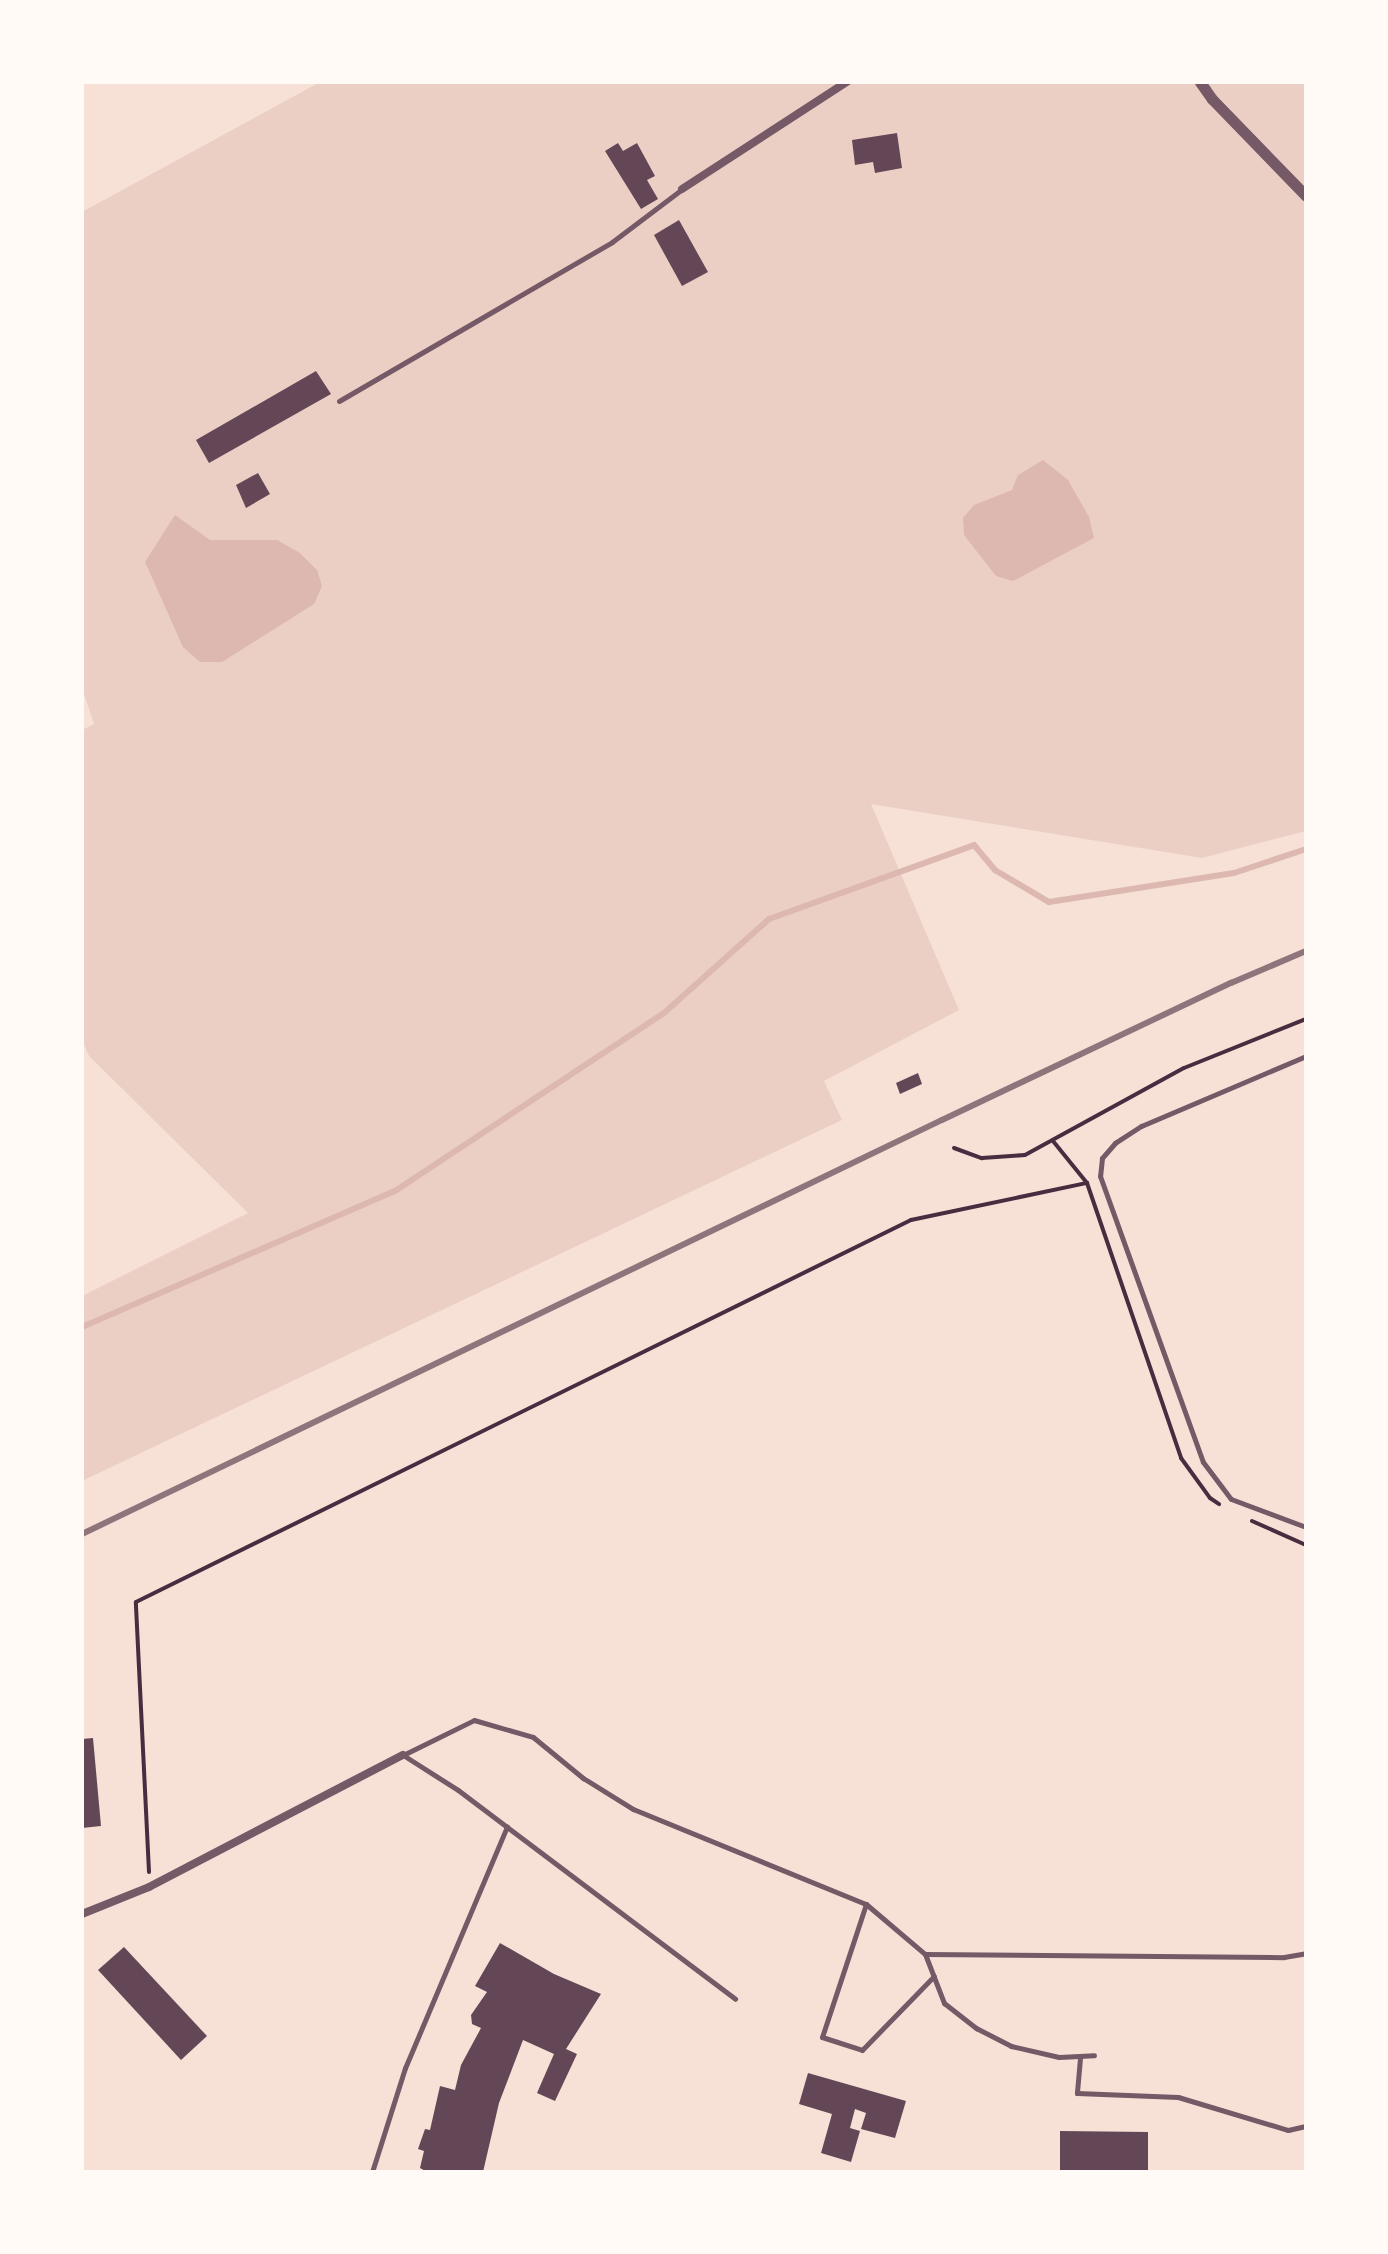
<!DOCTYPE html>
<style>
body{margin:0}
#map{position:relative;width:1388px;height:2254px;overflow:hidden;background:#f7e1d7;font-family:Ubuntu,sans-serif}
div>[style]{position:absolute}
.green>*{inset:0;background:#ebcfc5}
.water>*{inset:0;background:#dcb8b0}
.stream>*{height:6px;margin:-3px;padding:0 3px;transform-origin:3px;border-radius:3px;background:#dcb8b0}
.building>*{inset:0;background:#644757}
.path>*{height:4px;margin:-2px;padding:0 2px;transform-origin:2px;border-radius:2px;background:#4a2c40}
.service>*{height:5px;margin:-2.5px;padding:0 2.5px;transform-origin:2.5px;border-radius:2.5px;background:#755966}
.minor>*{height:8px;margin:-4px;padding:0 4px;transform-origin:4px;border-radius:4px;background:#755966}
.tertiary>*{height:11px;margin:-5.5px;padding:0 5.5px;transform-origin:5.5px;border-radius:5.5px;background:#755966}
.rail>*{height:6px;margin:-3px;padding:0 3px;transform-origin:3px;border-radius:3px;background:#8f747c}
span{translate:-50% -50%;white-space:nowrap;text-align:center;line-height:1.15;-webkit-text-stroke:6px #fffaf5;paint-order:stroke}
.frame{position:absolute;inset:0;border:84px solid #fffaf5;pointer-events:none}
</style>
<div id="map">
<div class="green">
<div style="clip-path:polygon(320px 82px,1306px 82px,1306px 831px,1202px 858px,871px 804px,959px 1010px,824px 1081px,842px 1120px,82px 1481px,82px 1296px,248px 1213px,89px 1056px,82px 1039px,82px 730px,94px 724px,82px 688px,82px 212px)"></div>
</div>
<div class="water">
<div style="clip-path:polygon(1043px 460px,1068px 480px,1089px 517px,1094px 538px,1013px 581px,996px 576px,964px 535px,963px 518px,974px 505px,1012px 490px,1018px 475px)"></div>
<div style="clip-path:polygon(175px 515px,210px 540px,277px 540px,300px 553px,317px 570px,322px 586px,314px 604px,222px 662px,200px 662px,183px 647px,145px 562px)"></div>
</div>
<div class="stream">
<div style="left:82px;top:1327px;width:341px;rotate:-23.5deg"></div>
<div style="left:395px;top:1191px;width:323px;rotate:-33.5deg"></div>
<div style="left:664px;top:1013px;width:141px;rotate:-41.8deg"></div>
<div style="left:769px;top:919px;width:218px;rotate:-19.8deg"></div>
<div style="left:974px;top:845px;width:33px;rotate:50deg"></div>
<div style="left:995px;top:870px;width:63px;rotate:30.7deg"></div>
<div style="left:1049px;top:902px;width:187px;rotate:-8.9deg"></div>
<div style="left:1234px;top:873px;width:76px;rotate:-18.4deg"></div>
</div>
<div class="building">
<div style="clip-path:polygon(897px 133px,902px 168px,875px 173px,873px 162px,855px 165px,852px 140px)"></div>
<div style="clip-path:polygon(618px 143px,623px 151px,637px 143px,655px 176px,647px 180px,658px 199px,641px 209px,605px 151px)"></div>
<div style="clip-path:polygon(679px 220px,708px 272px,682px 286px,654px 235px)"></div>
<div style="clip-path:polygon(316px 371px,331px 394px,209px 463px,196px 440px)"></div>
<div style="clip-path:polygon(258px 473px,270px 494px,246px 508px,236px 485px)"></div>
<div style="clip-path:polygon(918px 1073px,922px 1084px,900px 1094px,896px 1083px)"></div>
<div style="clip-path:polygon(93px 1738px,101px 1826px,82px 1828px,82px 1739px)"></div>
<div style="clip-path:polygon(500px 1943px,554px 1974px,601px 1994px,566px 2049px,577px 2054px,555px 2101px,537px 2093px,554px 2054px,523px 2040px,499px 2103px,483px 2172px,427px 2172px,420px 2168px,424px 2151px,418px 2149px,425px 2129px,430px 2130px,440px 2086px,455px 2090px,461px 2065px,481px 2028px,472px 2024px,471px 2015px,487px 1992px,475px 1986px)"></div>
<div style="clip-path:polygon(124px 1947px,207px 2036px,181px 2060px,98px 1970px)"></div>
<div style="clip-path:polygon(808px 2073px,906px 2101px,895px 2138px,861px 2129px,866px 2113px,855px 2109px,850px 2128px,860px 2131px,851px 2162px,821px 2153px,832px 2114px,799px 2104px)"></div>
<div style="clip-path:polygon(1060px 2131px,1148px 2132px,1148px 2172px,1060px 2172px)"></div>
</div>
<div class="path">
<div style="left:1053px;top:1141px;width:54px;rotate:51deg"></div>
<div style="left:1087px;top:1183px;width:291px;rotate:71.1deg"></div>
<div style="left:1181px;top:1458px;width:49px;rotate:54.1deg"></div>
<div style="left:1210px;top:1498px;width:11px;rotate:34deg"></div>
<div style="left:954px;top:1148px;width:30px;rotate:20deg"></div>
<div style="left:982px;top:1158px;width:43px;rotate:-4deg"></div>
<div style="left:1025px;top:1155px;width:181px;rotate:-28.7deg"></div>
<div style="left:1184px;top:1068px;width:131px;rotate:-21.9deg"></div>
<div style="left:1252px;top:1521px;width:59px;rotate:24deg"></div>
<div style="left:149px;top:1872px;width:270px;rotate:-92.8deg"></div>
<div style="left:136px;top:1602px;width:864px;rotate:-26.24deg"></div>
<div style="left:911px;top:1220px;width:180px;rotate:-11.9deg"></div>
</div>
<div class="service">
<div style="left:339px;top:401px;width:316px;rotate:-30.2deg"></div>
<div style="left:612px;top:242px;width:88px;rotate:-37.1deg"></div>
<div style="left:1306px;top:1056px;width:179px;rotate:157deg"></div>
<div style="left:1141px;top:1126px;width:31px;rotate:147deg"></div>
<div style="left:1115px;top:1143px;width:20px;rotate:131deg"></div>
<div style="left:1102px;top:1158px;width:18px;rotate:96deg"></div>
<div style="left:1100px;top:1176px;width:304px;rotate:70.2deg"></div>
<div style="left:1203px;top:1462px;width:46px;rotate:52.9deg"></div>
<div style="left:1231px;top:1499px;width:80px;rotate:20.5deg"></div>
<div style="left:403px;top:1755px;width:79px;rotate:-26.2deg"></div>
<div style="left:474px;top:1720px;width:61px;rotate:16.1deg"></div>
<div style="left:533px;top:1737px;width:65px;rotate:39.4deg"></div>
<div style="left:583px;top:1778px;width:59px;rotate:31.8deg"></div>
<div style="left:633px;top:1809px;width:252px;rotate:22.2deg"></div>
<div style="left:866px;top:1904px;width:77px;rotate:40.3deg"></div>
<div style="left:925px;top:1954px;width:359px;rotate:0.5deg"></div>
<div style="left:1284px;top:1957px;width:22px;rotate:-10deg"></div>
<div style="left:403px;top:1755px;width:65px;rotate:32.5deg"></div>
<div style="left:458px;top:1790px;width:347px;rotate:37deg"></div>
<div style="left:866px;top:1904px;width:140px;rotate:108.3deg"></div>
<div style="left:822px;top:2037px;width:42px;rotate:18deg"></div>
<div style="left:862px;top:2050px;width:103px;rotate:-45.8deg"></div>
<div style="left:925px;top:1954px;width:53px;rotate:68.8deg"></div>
<div style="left:944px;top:2003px;width:41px;rotate:38deg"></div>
<div style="left:976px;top:2028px;width:39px;rotate:27deg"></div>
<div style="left:1011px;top:2046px;width:49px;rotate:12.9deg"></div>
<div style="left:1059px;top:2057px;width:35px;rotate:-3deg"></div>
<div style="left:1080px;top:2058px;width:35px;rotate:95deg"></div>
<div style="left:1077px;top:2093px;width:101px;rotate:2.3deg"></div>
<div style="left:1178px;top:2097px;width:115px;rotate:16.7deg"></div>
<div style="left:1288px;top:2130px;width:18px;rotate:-13deg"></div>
<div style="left:372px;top:2172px;width:109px;rotate:-72.4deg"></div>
<div style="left:405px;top:2068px;width:262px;rotate:-67.1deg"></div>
</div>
<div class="minor">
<div style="left:682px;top:189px;width:197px;rotate:-33deg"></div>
<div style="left:82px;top:1914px;width:72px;rotate:-21.9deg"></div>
<div style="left:149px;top:1887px;width:286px;rotate:-27.5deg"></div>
</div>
<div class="tertiary">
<div style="left:1200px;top:82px;width:21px;rotate:55deg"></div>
<div style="left:1212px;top:99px;width:135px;rotate:45.9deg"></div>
</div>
<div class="rail">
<div style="left:82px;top:1534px;width:954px;rotate:-25.71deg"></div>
<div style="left:942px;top:1120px;width:320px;rotate:-25.4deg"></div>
<div style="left:1231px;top:983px;width:82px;rotate:-23.1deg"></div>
</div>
<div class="frame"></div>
</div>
